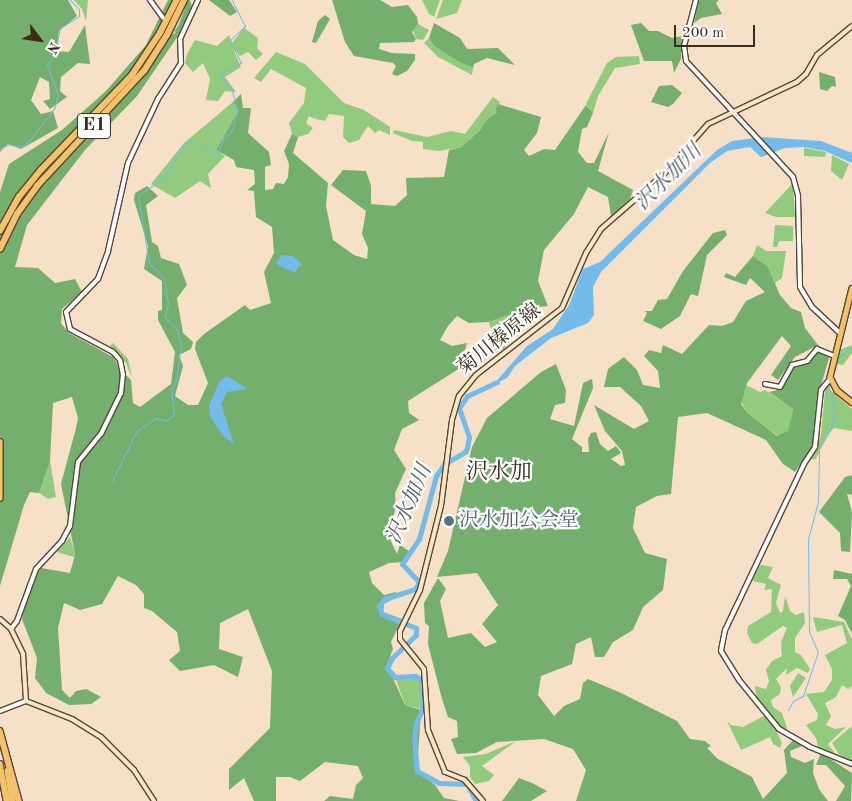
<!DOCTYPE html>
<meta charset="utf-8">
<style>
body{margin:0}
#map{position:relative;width:852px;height:801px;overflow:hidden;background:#f6e0c8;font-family:"Old Standard TT","Noto Serif JP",serif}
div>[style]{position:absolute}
.green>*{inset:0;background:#92cb7e}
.forest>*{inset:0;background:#75af6d}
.water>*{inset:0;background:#72bbea}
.stream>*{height:1px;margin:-0.5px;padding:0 0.5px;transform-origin:0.5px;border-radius:0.5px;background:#72bbea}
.river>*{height:5px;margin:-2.5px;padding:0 2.5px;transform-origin:2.5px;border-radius:2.5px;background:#72bbea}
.tertiary-tunnel>*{height:4px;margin-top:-2px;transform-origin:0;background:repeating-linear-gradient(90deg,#d1bca6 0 4px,transparent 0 6px)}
.roads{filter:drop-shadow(1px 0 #574538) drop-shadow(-1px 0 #574538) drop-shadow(0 1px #574538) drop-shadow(0 -1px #574538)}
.tertiary>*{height:4px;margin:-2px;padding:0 2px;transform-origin:2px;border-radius:2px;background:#fff}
.secondary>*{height:4px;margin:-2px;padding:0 2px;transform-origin:2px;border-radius:2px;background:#fae7c3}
.primary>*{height:4.5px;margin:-2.25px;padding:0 2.25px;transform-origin:2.25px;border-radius:2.25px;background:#f3c26a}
.motorway>*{height:5.5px;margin:-2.75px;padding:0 2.75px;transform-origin:2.75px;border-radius:2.75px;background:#f3c26a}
.dots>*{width:14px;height:14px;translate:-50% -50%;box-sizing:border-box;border:2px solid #fff;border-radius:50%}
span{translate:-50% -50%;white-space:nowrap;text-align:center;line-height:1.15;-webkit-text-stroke:4.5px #fff;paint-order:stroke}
.shield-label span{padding:1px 4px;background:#fff;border:1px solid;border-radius:4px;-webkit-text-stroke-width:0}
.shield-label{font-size:19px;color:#3b2a1e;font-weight:700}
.street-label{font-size:20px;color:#3b2a1e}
.service-label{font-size:20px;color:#4e5e75}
.left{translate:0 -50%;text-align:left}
.water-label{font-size:21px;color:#4e5d65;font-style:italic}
.quarter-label{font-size:22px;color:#3b2a1e}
.north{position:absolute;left:15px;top:15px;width:50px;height:50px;-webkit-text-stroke:4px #fff;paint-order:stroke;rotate:121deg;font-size:14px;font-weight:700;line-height:20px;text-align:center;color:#3b2a1e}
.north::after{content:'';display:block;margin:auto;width:18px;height:22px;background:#3b2a1e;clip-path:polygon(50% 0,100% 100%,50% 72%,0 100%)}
.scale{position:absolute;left:674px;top:25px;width:81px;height:22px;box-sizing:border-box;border:2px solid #3b2a1e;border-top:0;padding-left:6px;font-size:15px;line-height:18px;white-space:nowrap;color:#3b2a1e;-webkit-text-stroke:4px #fff;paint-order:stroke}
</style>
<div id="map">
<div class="green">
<div style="clip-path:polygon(74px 0,88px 0,86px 21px,82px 9px)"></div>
<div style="clip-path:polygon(422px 0,440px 0,434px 17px,429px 14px)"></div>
<div style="clip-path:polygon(443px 0,462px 0,457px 13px,436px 19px)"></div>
<div style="clip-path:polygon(418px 24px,429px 30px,423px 40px,416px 39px,413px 30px)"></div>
<div style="clip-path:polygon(244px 28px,258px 38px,257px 48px,263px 54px,256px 60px,248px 52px,240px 56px,233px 48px,241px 67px,225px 77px,236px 92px,225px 91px,218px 101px,206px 100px,210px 79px,203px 63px,193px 72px,185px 63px,187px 54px,195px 40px,217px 46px,229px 35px,232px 43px)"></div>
<div style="clip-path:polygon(429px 38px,434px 46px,473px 68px,472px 75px,438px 57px,424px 43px)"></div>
<div style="clip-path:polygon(276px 52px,305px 64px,344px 103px,364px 110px,390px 127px,390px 135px,379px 130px,375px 133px,368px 126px,359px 140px,349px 143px,343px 137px,344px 116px,329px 114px,325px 121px,316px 119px,317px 116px,315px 119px,309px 116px,306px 123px,313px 128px,308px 134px,298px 137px,292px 134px,289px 123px,304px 103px,306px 88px,271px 69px,261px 82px,254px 78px)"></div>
<div style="clip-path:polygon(639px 56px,640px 64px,615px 68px,598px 96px,593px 113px,586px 104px,607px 63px,616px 57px)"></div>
<div style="clip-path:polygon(493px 97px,500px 102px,495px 109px,498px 113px,461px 147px,439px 151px,423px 149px,423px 142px,412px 141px,393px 133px,394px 130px,427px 137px,451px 131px,465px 134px)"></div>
<div style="clip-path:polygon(233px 102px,238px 111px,216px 150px,225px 156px,208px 174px,211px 188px,200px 181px,175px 198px,151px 184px,184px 143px)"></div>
<div style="clip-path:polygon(804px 148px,826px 152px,825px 157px,804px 156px)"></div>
<div style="clip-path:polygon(832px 155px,849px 164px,842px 180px,831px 171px)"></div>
<div style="clip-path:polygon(793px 183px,795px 217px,776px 217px,765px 213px)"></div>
<div style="clip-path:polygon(775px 225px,793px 226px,793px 241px,779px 241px,777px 247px,773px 247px)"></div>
<div style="clip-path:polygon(757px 245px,766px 251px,786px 251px,782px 278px,775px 283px,768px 267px,753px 256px)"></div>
<div style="clip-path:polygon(524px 309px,526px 316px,512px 331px,512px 338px,504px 349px,490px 350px,493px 339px,489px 322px)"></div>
<div style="clip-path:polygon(113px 343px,128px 359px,132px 378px,126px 363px,110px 346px)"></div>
<div style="clip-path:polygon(852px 345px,852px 353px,843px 365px,838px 364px,835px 368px,829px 389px,852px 409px,852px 431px,834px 428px,827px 435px,816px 459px,809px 459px,821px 435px,826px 379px,839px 350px)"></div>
<div style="clip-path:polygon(746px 385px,760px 392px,765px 390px,793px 409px,788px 433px,778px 436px,748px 413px,741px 402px)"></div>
<div style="clip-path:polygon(50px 461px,56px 497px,48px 499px,39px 493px)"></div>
<div style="clip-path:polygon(70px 537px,75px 554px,74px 557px,57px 552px)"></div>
<div style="clip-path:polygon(760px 565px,773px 567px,768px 578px,781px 585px,776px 603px,780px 613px,783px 611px,785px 596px,790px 611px,796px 615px,804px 612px,805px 623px,795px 638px,795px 652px,801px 655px,810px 669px,808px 673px,797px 668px,786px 675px,787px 668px,776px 679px,781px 687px,780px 694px,771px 700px,773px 707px,782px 713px,787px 728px,786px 731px,776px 730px,782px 743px,780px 748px,773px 744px,770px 737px,741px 750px,727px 721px,731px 725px,743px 727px,766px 715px,757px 700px,755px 686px,766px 689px,769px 681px,766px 670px,772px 661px,782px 656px,781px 642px,787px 628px,783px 626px,757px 644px,752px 643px,747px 633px,748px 626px,771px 612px,772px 589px,764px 590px,766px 584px,752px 581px)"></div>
<div style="clip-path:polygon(813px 617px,844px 622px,852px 640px,852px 686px,848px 689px,842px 685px,836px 697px,825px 703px,831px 716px,826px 725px,835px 729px,846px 727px,828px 744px,837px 756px,818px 747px,816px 738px,806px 725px,817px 720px,818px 714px,806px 694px,824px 692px,832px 680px,832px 669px,825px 655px,847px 643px,842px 625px,817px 632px)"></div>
<div style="clip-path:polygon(798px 673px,806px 678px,793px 697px,790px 686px)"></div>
<div style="clip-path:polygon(394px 674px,420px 680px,423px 696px,421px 709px,405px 705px)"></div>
<div style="clip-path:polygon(852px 726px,852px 762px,840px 756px,832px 743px)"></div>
<div style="clip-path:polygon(516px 741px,482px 766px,494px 775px,489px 781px,475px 784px,470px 777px,470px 766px,463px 757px,486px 754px)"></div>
</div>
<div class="forest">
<div style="clip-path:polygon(0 0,68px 0,77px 16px,59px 31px,56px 51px,69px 52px,85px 25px,90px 64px,78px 63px,61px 77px,60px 91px,67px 97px,50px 109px,43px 101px,50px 99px,49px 82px,40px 77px,31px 100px,41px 114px,53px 111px,58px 128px,21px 149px,8px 144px,0 152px)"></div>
<div style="clip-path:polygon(168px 0,175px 0,145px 53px,143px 78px,179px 24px,188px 0,194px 0,190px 0,192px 7px,180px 33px,137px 96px,84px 151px,109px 119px,27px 225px,15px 267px,38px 268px,55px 283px,75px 279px,82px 292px,62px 309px,61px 323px,69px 333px,113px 357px,119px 367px,121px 378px,126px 375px,131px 380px,133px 403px,140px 407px,171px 384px,175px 352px,158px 320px,158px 311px,162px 310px,162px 281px,144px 269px,148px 246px,134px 200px,135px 193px,147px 186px,158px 196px,146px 205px,152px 242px,158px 246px,161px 258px,179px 264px,187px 285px,177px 298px,183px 333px,193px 342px,191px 349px,179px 355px,183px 366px,175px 396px,188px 405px,198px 405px,208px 383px,195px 349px,196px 342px,204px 334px,245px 305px,250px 310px,271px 303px,264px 272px,274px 253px,272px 227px,256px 217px,254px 191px,247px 190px,255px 184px,254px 170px,236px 167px,234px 160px,216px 150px,238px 111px,233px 102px,241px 94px,243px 108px,251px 108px,248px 133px,269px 152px,271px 165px,265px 167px,265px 190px,273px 189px,276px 183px,284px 184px,288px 177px,289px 164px,284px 151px,292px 134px,298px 137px,293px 153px,328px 183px,326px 206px,333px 240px,354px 255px,367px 259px,368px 248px,362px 234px,366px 211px,331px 185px,343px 170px,366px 171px,371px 186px,371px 204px,395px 206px,407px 195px,406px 178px,444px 177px,449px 150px,461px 147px,480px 130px,488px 119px,497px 113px,495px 109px,498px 104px,541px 117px,537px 133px,524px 150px,529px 156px,544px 149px,555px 150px,586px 105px,593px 113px,587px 127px,582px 129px,578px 152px,587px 163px,594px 163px,609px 132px,598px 171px,633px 190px,630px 199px,611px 216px,608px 197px,588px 187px,574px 214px,544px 250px,538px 281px,548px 306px,524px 309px,489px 322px,469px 323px,457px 316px,448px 326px,440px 340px,452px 346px,467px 343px,460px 368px,408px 401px,409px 413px,419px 420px,402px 429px,394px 450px,406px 469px,395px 493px,396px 507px,388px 535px,397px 554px,400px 545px,410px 552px,404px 562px,389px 563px,369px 572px,372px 583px,384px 595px,396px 592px,397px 597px,384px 604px,383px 612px,402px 619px,391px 642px,393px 649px,387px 665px,405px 705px,421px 710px,417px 771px,435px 785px,444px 798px,459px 801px,324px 801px,330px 796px,353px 799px,356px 785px,363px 778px,358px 766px,325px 762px,300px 781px,290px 777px,276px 777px,276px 801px,254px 801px,244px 778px,229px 790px,229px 769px,270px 728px,272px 671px,248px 609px,220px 623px,219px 649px,243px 657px,238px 677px,214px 665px,180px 671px,169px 660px,180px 651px,177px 632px,152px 611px,144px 608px,144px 594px,136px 585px,118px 576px,102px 604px,80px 610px,64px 603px,58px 628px,62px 690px,70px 698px,76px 691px,86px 689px,101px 697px,91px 704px,69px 705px,46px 693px,35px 678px,37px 658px,22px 619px,28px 589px,41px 568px,70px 573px,73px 562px,75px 554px,61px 484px,76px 428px,78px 418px,72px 397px,53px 403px,50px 461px,39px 493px,30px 492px,24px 505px,0 586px,0 192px,9px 164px,62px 130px,106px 91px,146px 45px)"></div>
<div style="clip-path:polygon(209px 0,229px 0,237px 12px,230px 16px)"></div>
<div style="clip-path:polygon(332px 0,380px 0,392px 7px,408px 5px,417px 17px,418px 24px,412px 32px,416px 39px,414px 42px,380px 43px,379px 49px,392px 53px,415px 54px,415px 60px,407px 71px,397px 76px,392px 74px,396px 66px,393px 63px,354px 56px,345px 42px)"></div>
<div style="clip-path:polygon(699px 0,719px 0,716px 3px,722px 14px,701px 18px,694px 23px)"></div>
<div style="clip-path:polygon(325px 15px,330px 19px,316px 43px,312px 42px,318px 21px)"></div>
<div style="clip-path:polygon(434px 23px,460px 38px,467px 49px,498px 48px,515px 65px,487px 58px,474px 64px,473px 68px,458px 61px,434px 46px,429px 38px)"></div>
<div style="clip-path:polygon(641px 23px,649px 31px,658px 31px,672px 38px,682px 36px,681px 59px,674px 73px,672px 61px,644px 61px,631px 25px)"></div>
<div style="clip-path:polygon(819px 72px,835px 77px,836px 87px,832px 86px,827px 91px,820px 89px)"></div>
<div style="clip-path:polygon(672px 85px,682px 93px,673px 104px,668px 107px,651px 102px,659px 86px)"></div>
<div style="clip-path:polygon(725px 230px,727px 235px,707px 255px,698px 296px,691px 294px,680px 316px,661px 329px,643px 321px,647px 313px,645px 311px,652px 311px,658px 300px,667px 299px,683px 271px,713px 233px)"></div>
<div style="clip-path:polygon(753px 256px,768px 267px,780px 295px,791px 308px,801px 312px,805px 328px,818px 345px,795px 357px,778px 380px,771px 375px,791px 346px,782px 336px,747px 383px,741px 404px,748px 413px,777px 436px,788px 431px,793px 409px,769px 392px,782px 389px,794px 367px,807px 364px,818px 351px,826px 354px,829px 358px,820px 389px,816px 441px,795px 472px,783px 464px,766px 440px,707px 413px,678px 417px,671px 494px,657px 496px,636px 507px,633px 528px,645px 553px,667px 559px,663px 590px,643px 607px,633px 630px,613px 642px,604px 657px,595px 657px,591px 637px,576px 644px,572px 664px,541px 676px,538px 695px,554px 716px,564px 706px,580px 699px,583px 683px,588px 679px,619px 692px,677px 721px,690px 739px,705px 741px,711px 746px,707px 748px,718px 759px,752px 777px,763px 799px,787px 773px,784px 750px,794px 739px,802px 746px,790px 751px,791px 757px,805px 763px,814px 759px,813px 773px,819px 789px,828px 801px,576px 801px,586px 770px,573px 749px,544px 739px,497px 742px,476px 753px,457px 754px,451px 739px,458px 737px,457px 721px,448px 717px,442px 699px,428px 644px,429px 626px,425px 623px,424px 603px,438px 578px,446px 589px,440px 601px,448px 638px,471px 633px,485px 647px,497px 642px,482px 624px,498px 605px,477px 573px,437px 577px,448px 551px,472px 447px,487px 418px,541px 372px,556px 364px,566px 390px,565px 403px,555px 405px,550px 419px,574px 426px,583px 383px,592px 379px,593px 388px,572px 439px,582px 447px,582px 452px,589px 452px,588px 439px,591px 433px,596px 432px,600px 444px,608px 451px,616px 446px,621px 453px,611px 459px,621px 466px,625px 465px,622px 451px,605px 431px,594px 405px,634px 429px,649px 421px,641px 406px,620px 387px,604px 387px,608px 369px,624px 357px,637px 370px,643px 385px,660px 388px,658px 371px,644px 356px,649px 350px,661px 353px,663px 345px,682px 354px,709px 325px,722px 326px,733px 322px,746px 301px,765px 292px,750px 278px,746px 285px,724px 277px,726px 273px,735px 277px)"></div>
<div style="clip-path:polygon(852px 475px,852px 495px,847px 494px,852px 512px,850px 552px,841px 551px,840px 533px,819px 512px,845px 477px)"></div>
<div style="clip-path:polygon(834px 570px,852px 574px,852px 634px,845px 620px,838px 616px,851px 586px,847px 579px,833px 579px)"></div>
<div style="clip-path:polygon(821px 753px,852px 773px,851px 801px,836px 801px,845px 786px,826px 765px,816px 765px)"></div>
<div style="clip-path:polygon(519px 778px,532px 783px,547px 791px,531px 801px,502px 801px)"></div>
</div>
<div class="water">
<div style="clip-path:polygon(762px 137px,821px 141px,852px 153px,852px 163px,825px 151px,804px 147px,785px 148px,761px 157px,750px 147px,727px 151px,710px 163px,601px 272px,593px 287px,594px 315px,588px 323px,551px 338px,515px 366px,507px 378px,493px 385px,527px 346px,553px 329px,569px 305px,583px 269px,600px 262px,717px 150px,732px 141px)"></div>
<div style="clip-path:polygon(282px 255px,293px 256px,303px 266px,299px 266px,295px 273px,278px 265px,276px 263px)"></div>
<div style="clip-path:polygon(227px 376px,248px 389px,227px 392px,221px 404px,234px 444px,223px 436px,210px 416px,209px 406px,219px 382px)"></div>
</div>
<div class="stream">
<div style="left:0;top:149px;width:9px;rotate:-32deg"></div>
<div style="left:8px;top:144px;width:13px;rotate:13deg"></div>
<div style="left:21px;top:147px;width:9px;rotate:-36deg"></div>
<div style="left:28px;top:142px;width:42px;rotate:-51.8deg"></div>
<div style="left:54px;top:109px;width:15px;rotate:-74deg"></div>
<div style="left:58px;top:95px;width:32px;rotate:-110deg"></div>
<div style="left:47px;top:65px;width:14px;rotate:-56deg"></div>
<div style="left:55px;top:53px;width:25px;rotate:-79deg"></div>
<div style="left:60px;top:28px;width:22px;rotate:-32deg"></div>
<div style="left:79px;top:16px;width:7px;rotate:-90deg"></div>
<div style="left:79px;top:9px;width:13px;rotate:-135deg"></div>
<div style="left:837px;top:359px;width:20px;rotate:-41deg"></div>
<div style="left:112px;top:481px;width:55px;rotate:-63.9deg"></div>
<div style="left:136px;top:432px;width:24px;rotate:-36deg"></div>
<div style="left:155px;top:418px;width:11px;rotate:15deg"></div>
<div style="left:166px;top:421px;width:11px;rotate:-41deg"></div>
<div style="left:174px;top:414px;width:23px;rotate:-97deg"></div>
<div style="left:171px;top:391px;width:11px;rotate:-63deg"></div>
<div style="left:176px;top:381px;width:37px;rotate:-82deg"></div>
<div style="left:181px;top:344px;width:15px;rotate:-106deg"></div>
<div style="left:177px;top:330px;width:18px;rotate:-133deg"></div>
<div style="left:165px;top:317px;width:14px;rotate:-78deg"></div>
<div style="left:168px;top:303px;width:25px;rotate:-99deg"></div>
<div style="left:164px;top:278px;width:21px;rotate:-135deg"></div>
<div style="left:149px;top:263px;width:68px;rotate:-99.3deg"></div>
<div style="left:138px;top:196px;width:31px;rotate:-36deg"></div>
<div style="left:163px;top:178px;width:40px;rotate:-57.1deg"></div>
<div style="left:185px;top:144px;width:6px;rotate:-31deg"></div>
<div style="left:190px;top:141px;width:31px;rotate:25deg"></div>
<div style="left:218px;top:154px;width:16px;rotate:-72deg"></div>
<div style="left:223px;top:139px;width:11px;rotate:-41deg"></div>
<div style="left:231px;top:132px;width:21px;rotate:-73deg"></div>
<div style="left:237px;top:112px;width:23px;rotate:-103deg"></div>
<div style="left:232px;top:90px;width:20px;rotate:-127deg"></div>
<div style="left:220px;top:74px;width:24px;rotate:-28deg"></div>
<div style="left:241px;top:63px;width:25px;rotate:-116deg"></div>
<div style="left:230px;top:40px;width:21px;rotate:-43deg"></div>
<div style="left:245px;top:26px;width:29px;rotate:-117deg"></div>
<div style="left:788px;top:710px;width:10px;rotate:-61deg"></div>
<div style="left:793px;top:701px;width:11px;rotate:-27deg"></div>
<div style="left:803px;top:696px;width:46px;rotate:-71.2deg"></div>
<div style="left:818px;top:652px;width:22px;rotate:-114deg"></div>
<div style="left:809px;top:632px;width:93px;rotate:-90.6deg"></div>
<div style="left:808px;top:539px;width:38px;rotate:-75deg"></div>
<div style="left:818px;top:502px;width:53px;rotate:-88.9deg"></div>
<div style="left:819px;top:449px;width:22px;rotate:-60deg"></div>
<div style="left:830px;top:430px;width:19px;rotate:-74deg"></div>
<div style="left:835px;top:412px;width:29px;rotate:-104deg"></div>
</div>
<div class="river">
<div style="left:476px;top:801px;width:19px;rotate:-118deg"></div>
<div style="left:467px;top:784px;width:28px;rotate:-178deg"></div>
<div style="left:439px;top:783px;width:25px;rotate:-151deg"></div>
<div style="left:417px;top:771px;width:33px;rotate:-95deg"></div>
<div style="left:414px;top:738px;width:14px;rotate:-82deg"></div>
<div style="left:416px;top:724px;width:18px;rotate:-68deg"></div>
<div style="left:423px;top:707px;width:27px;rotate:-92deg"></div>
<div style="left:422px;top:680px;width:8px;rotate:-150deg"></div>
<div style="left:415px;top:676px;width:20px;rotate:177deg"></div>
<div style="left:395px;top:677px;width:12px;rotate:-132deg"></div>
<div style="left:387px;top:668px;width:11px;rotate:-63deg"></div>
<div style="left:392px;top:658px;width:33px;rotate:-44deg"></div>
<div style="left:416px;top:635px;width:7px;rotate:-90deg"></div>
<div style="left:416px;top:628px;width:37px;rotate:-158deg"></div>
<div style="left:382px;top:614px;width:9px;rotate:-111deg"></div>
<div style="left:379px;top:606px;width:9px;rotate:-54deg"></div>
<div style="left:384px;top:599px;width:33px;rotate:-18deg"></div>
<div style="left:415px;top:589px;width:8px;rotate:-60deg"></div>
<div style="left:419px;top:582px;width:25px;rotate:-133deg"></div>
<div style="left:402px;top:564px;width:30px;rotate:-56deg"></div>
<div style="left:419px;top:539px;width:65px;rotate:-74.9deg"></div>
<div style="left:436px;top:476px;width:14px;rotate:-56deg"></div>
<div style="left:444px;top:464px;width:24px;rotate:-30deg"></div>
<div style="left:465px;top:452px;width:4px;rotate:-63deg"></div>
<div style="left:467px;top:448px;width:11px;rotate:-80deg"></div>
<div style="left:469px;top:437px;width:31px;rotate:-109deg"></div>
<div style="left:459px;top:408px;width:14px;rotate:-56deg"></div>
<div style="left:467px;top:396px;width:33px;rotate:-25deg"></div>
</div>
<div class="tertiary-tunnel">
<div style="left:165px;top:21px;width:18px;rotate:52deg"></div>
</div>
<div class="roads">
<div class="tertiary">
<div style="left:150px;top:0;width:22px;rotate:54deg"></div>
<div style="left:696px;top:0;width:48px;rotate:104.6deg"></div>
<div style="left:684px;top:46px;width:15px;rotate:82deg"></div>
<div style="left:686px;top:61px;width:158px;rotate:47.3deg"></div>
<div style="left:793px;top:177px;width:20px;rotate:75deg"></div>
<div style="left:798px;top:196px;width:91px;rotate:88.7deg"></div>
<div style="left:800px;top:287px;width:23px;rotate:59deg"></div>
<div style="left:812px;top:307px;width:37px;rotate:43deg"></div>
<div style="left:830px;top:379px;width:14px;rotate:129deg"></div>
<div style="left:821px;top:390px;width:57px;rotate:96deg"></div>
<div style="left:815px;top:447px;width:20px;rotate:123deg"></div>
<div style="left:804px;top:464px;width:184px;rotate:115.4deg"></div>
<div style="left:725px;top:630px;width:21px;rotate:101deg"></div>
<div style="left:721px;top:651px;width:34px;rotate:58deg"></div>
<div style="left:739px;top:680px;width:63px;rotate:50.8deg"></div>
<div style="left:779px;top:729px;width:36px;rotate:30deg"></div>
<div style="left:810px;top:747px;width:45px;rotate:22deg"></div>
<div style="left:765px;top:384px;width:15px;rotate:11deg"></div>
<div style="left:780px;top:387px;width:25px;rotate:-61deg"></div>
<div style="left:792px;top:365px;width:16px;rotate:-15deg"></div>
<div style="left:807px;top:361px;width:16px;rotate:-50deg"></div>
<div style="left:817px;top:349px;width:18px;rotate:22deg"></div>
<div style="left:11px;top:629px;width:10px;rotate:-53deg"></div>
<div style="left:17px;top:621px;width:55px;rotate:-69.9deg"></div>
<div style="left:36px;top:569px;width:38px;rotate:-47deg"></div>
<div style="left:62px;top:541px;width:17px;rotate:-62deg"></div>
<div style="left:70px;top:526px;width:64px;rotate:-82.9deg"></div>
<div style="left:78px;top:462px;width:36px;rotate:-51deg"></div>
<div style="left:101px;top:434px;width:46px;rotate:-64deg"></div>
<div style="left:121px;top:393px;width:18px;rotate:-84deg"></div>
<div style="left:123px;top:375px;width:15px;rotate:-101deg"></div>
<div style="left:120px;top:360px;width:11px;rotate:-131deg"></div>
<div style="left:113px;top:352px;width:49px;rotate:-151.9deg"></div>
<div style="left:70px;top:329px;width:17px;rotate:-103deg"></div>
<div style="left:66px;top:312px;width:46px;rotate:-45.9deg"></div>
<div style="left:98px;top:279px;width:30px;rotate:-70deg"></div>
<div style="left:108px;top:251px;width:90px;rotate:-77.2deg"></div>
<div style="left:128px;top:163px;width:71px;rotate:-64.9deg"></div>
<div style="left:158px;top:99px;width:43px;rotate:-57.4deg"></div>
<div style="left:181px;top:63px;width:24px;rotate:-92deg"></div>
<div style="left:180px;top:39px;width:43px;rotate:-65.2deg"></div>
<div style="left:0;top:711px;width:28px;rotate:-21deg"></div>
</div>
<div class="secondary">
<div style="left:0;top:619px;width:15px;rotate:42deg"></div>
<div style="left:11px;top:629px;width:28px;rotate:64deg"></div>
<div style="left:23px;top:654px;width:47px;rotate:86.3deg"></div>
<div style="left:26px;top:701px;width:49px;rotate:21.4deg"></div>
<div style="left:72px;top:719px;width:34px;rotate:32deg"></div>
<div style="left:101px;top:737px;width:47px;rotate:45deg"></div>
<div style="left:134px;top:770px;width:37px;rotate:57deg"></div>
<div style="left:483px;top:801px;width:28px;rotate:-131deg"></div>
<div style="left:465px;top:780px;width:22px;rotate:-158deg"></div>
<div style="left:445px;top:772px;width:45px;rotate:-112deg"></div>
<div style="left:428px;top:730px;width:61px;rotate:-93.8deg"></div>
<div style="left:424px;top:669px;width:38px;rotate:-129deg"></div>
<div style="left:400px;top:639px;width:8px;rotate:-90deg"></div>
<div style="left:400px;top:631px;width:46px;rotate:-64deg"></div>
<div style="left:420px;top:590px;width:87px;rotate:-76deg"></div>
<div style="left:441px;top:506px;width:87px;rotate:-82.7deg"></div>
<div style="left:452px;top:420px;width:25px;rotate:-74deg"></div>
<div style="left:459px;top:396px;width:27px;rotate:-51deg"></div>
<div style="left:476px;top:375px;width:109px;rotate:-37.9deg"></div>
<div style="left:562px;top:308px;width:60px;rotate:-66.4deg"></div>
<div style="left:586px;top:253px;width:28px;rotate:-58deg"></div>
<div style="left:601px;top:229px;width:82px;rotate:-41.1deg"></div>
<div style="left:663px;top:175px;width:68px;rotate:-48.6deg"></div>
<div style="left:708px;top:124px;width:98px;rotate:-25.3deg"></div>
<div style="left:797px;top:82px;width:12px;rotate:-42deg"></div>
<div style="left:806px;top:74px;width:22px;rotate:-60deg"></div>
<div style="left:817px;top:55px;width:45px;rotate:-39.6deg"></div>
</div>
<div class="primary">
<div style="left:852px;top:288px;width:92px;rotate:103.9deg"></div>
<div style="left:830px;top:377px;width:15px;rotate:62deg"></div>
<div style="left:837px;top:390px;width:19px;rotate:39deg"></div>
</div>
<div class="motorway">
<div style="left:0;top:231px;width:39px;rotate:-61deg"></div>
<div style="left:19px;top:197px;width:35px;rotate:-51deg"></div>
<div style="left:41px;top:170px;width:132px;rotate:-46.2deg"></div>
<div style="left:132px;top:75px;width:50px;rotate:-56.3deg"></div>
<div style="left:160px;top:33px;width:37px;rotate:-63deg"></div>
<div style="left:0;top:249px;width:39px;rotate:-64deg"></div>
<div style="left:17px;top:214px;width:34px;rotate:-54deg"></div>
<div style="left:37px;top:186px;width:157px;rotate:-47.1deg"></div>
<div style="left:144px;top:71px;width:43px;rotate:-57.4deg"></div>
<div style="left:167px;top:35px;width:39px;rotate:-64deg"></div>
<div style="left:0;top:442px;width:56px;rotate:90deg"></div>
<div style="left:0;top:731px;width:73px;rotate:74.8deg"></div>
<div style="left:0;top:764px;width:38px;rotate:79deg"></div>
<div style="left:8px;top:771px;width:30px;rotate:81deg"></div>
</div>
</div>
<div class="dots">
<div style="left:449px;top:521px;background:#5c6f8a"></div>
</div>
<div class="shield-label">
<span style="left:94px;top:126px">E1</span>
</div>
<div class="street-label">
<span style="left:500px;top:340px;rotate:-39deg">菊川榛原線</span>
</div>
<div class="service-label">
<span class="left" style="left:459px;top:521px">沢水加公会堂</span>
</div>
<div class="water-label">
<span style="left:669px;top:178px;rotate:-45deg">沢水加川</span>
<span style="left:410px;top:505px;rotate:-67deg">沢水加川</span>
</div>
<div class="quarter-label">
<span style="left:499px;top:473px">沢水加</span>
</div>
<div class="north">N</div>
<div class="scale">200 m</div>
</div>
